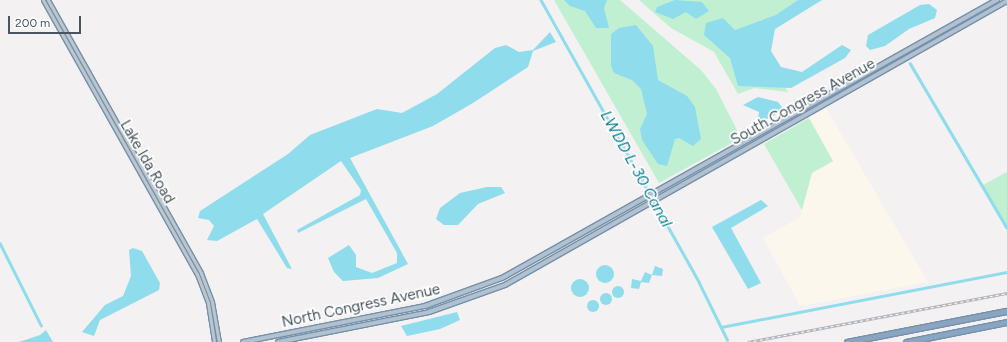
<!DOCTYPE html>
<style>
body{margin:0}
#map{position:relative;width:1007px;height:342px;overflow:hidden;background:#f3f1f1;font-family:Figtree,sans-serif}
div>[style]{position:absolute}
.commercial>*{inset:0;background:#fcf7ec}
.green>*{inset:0;background:#c0f0d1}
.water>*{inset:0;background:#8edcec}
.round{border-radius:50%}
.canal>*{height:2.5px;margin:-1.25px;padding:0 1.25px;transform-origin:1.25px;border-radius:1.25px;background:#8edcec}
.roads{filter:drop-shadow(1px 0 #7490ab) drop-shadow(-1px 0 #7490ab) drop-shadow(0 1px #7490ab) drop-shadow(0 -1px #7490ab)}
.minor>*{height:3px;margin:-1.5px;padding:0 1.5px;transform-origin:1.5px;border-radius:1.5px;background:#bcc6cd}
.major>*{height:4px;margin:-2px;padding:0 2px;transform-origin:2px;border-radius:2px;background:#b1c1cf}
.highway>*{height:4.5px;margin:-2.25px;padding:0 2.25px;transform-origin:2.25px;border-radius:2.25px;background:#89a5bf}
.rail>*{height:2.5px;margin-top:-1.25px;transform-origin:0;background:repeating-linear-gradient(90deg,#fff 0 3px,#b3b6bb 0 6px);box-sizing:border-box;border-block:1px solid #b3b6bb}
span{translate:-50% -50%;white-space:nowrap;text-align:center;line-height:1.15;-webkit-text-stroke:3.5px #fff;paint-order:stroke}
.street-label{font-size:15px;color:#48555e}
.water-label{font-size:16px;color:#0d7e96;font-style:italic}
.scale{position:absolute;left:8px;top:16px;width:73px;height:18px;box-sizing:border-box;border:2px solid #48555e;border-top:0;padding-left:5px;font-size:12px;line-height:14px;white-space:nowrap;color:#48555e;-webkit-text-stroke:3px #fff;paint-order:stroke}
</style>
<div id="map">
<div class="commercial">
<div style="clip-path:polygon(826px 108px,928px 282px,800px 306px,763px 238px,800px 217px,812px 173px,833px 161px,809px 118px)"></div>
</div>
<div class="green">
<div style="clip-path:polygon(554px 0,620px 0,701px 70px,716px 89px,741px 138px,659px 183px)"></div>
<div style="clip-path:polygon(639px 0,817px 0,762px 30px,762px 48px,788px 92px,754px 88px,738px 94px,714px 52px,671px 28px)"></div>
<div style="clip-path:polygon(809px 118px,833px 161px,812px 173px,802px 210px,764px 144px)"></div>
<div style="clip-path:polygon(1007px 172px,1007px 226px,983px 185px)"></div>
</div>
<div class="water">
<div style="clip-path:polygon(564px 0,607px 0,604px 8px,609px 28px,596px 28px,585px 11px,570px 6px)"></div>
<div style="clip-path:polygon(675px 0,702px 2px,709px 11px,696px 19px,686px 12px,673px 19px,655px 12px,657px 7px)"></div>
<div style="clip-path:polygon(798px 0,822px 0,775px 29px,771px 51px,781px 67px,802px 72px,842px 45px,851px 50px,845px 58px,791px 88px,738px 86px,730px 58px,704px 35px,706px 23px,723px 18px,735px 30px,776px 15px)"></div>
<div style="clip-path:polygon(929px 4px,937px 10px,935px 18px,909px 29px,885px 46px,870px 50px,866px 46px,868px 35px,920px 5px)"></div>
<div style="clip-path:polygon(636px 25px,653px 46px,658px 80px,687px 96px,695px 107px,701px 139px,693px 146px,679px 138px,675px 139px,667px 166px,658px 164px,642px 140px,640px 129px,647px 114px,641px 89px,632px 80px,614px 73px,611px 66px,611px 34px,619px 28px)"></div>
<div style="clip-path:polygon(550px 32px,556px 42px,533px 51px,528px 67px,473px 103px,433px 126px,350px 158px,408px 264px,378px 278px,343px 281px,334px 272px,328px 258px,349px 245px,356px 255px,356px 267px,372px 273px,397px 263px,397px 253px,366px 199px,298px 233px,297px 230px,360px 195px,361px 190px,341px 161px,263px 214px,292px 269px,287px 268px,257px 219px,217px 241px,207px 240px,214px 226px,209px 220px,198px 218px,200px 211px,288px 154px,310px 135px,377px 109px,402px 113px,437px 94px,495px 48px,506px 45px,519px 52px,533px 50px)"></div>
<div style="clip-path:polygon(758px 97px,778px 102px,784px 110px,757px 124px,759px 112px,743px 105px)"></div>
<div style="clip-path:polygon(487px 187px,501px 187px,505px 193px,478px 204px,458px 225px,444px 225px,436px 219px,440px 208px,460px 193px)"></div>
<div style="clip-path:polygon(761px 200px,768px 206px,731px 228px,761px 283px,748px 289px,712px 227px)"></div>
<div style="clip-path:polygon(133px 248px,142px 251px,160px 283px,159px 290px,100px 320px,94px 336px,82px 332px,105px 305px,123px 296px,131px 276px,129px 250px)"></div>
<div class="round" style="left:596px;top:265px;width:18px;height:18px"></div>
<div style="clip-path:polygon(655px 266px,663px 269px,662px 276px,652px 275px,649px 283px,641px 282px,639px 289px,631px 288px,632px 279px,641px 281px,645px 272px,652px 275px)"></div>
<div class="round" style="left:571px;top:279px;width:18px;height:18px"></div>
<div class="round" style="left:612px;top:286px;width:12px;height:12px"></div>
<div class="round" style="left:600px;top:293px;width:12px;height:12px"></div>
<div class="round" style="left:587px;top:300px;width:12px;height:12px"></div>
<div style="clip-path:polygon(457px 312px,460px 320px,440px 329px,407px 336px,401px 326px)"></div>
<div style="clip-path:polygon(46px 330px,53px 342px,19px 342px,40px 335px)"></div>
</div>
<div class="canal">
<div style="left:541px;top:0;width:323px;rotate:60.7deg"></div>
<div style="left:699px;top:282px;width:64px;rotate:63.8deg"></div>
<div style="left:910px;top:63px;width:191px;rotate:59.5deg"></div>
<div style="left:0;top:243px;width:92px;rotate:63.4deg"></div>
<div style="left:721px;top:327px;width:291px;rotate:-10.9deg"></div>
</div>
<div class="roads">
<div class="minor">
<div style="left:43px;top:0;width:314px;rotate:60.7deg"></div>
<div style="left:197px;top:274px;width:31px;rotate:69deg"></div>
<div style="left:208px;top:303px;width:39px;rotate:81deg"></div>
<div style="left:48px;top:0;width:313px;rotate:60.7deg"></div>
<div style="left:201px;top:273px;width:31px;rotate:69deg"></div>
<div style="left:212px;top:302px;width:41px;rotate:80.1deg"></div>
</div>
<div class="major">
<div style="left:243px;top:342px;width:186px;rotate:-11.2deg"></div>
<div style="left:425px;top:306px;width:82px;rotate:-20deg"></div>
<div style="left:502px;top:278px;width:568px;rotate:-29.32deg"></div>
<div style="left:278px;top:342px;width:154px;rotate:-11.2deg"></div>
<div style="left:429px;top:312px;width:81px;rotate:-19.6deg"></div>
<div style="left:505px;top:285px;width:577px;rotate:-29.5deg"></div>
</div>
<div class="highway">
<div style="left:847px;top:342px;width:163px;rotate:-11deg"></div>
<div style="left:906px;top:342px;width:103px;rotate:-11.2deg"></div>
</div>
</div>
<div class="rail">
<div style="left:748px;top:342px;width:264px;rotate:-10.7deg"></div>
</div>
<div class="street-label">
<span style="left:803px;top:102px;rotate:-29deg">South Congress Avenue</span>
<span style="left:147px;top:162px;rotate:60deg">Lake Ida Road</span>
<span style="left:361px;top:306px;rotate:-12deg">North Congress Avenue</span>
</div>
<div class="water-label">
<span style="left:636px;top:169px;rotate:61deg">LWDD L-30 Canal</span>
</div>
<div class="scale">200 m</div>
</div>
